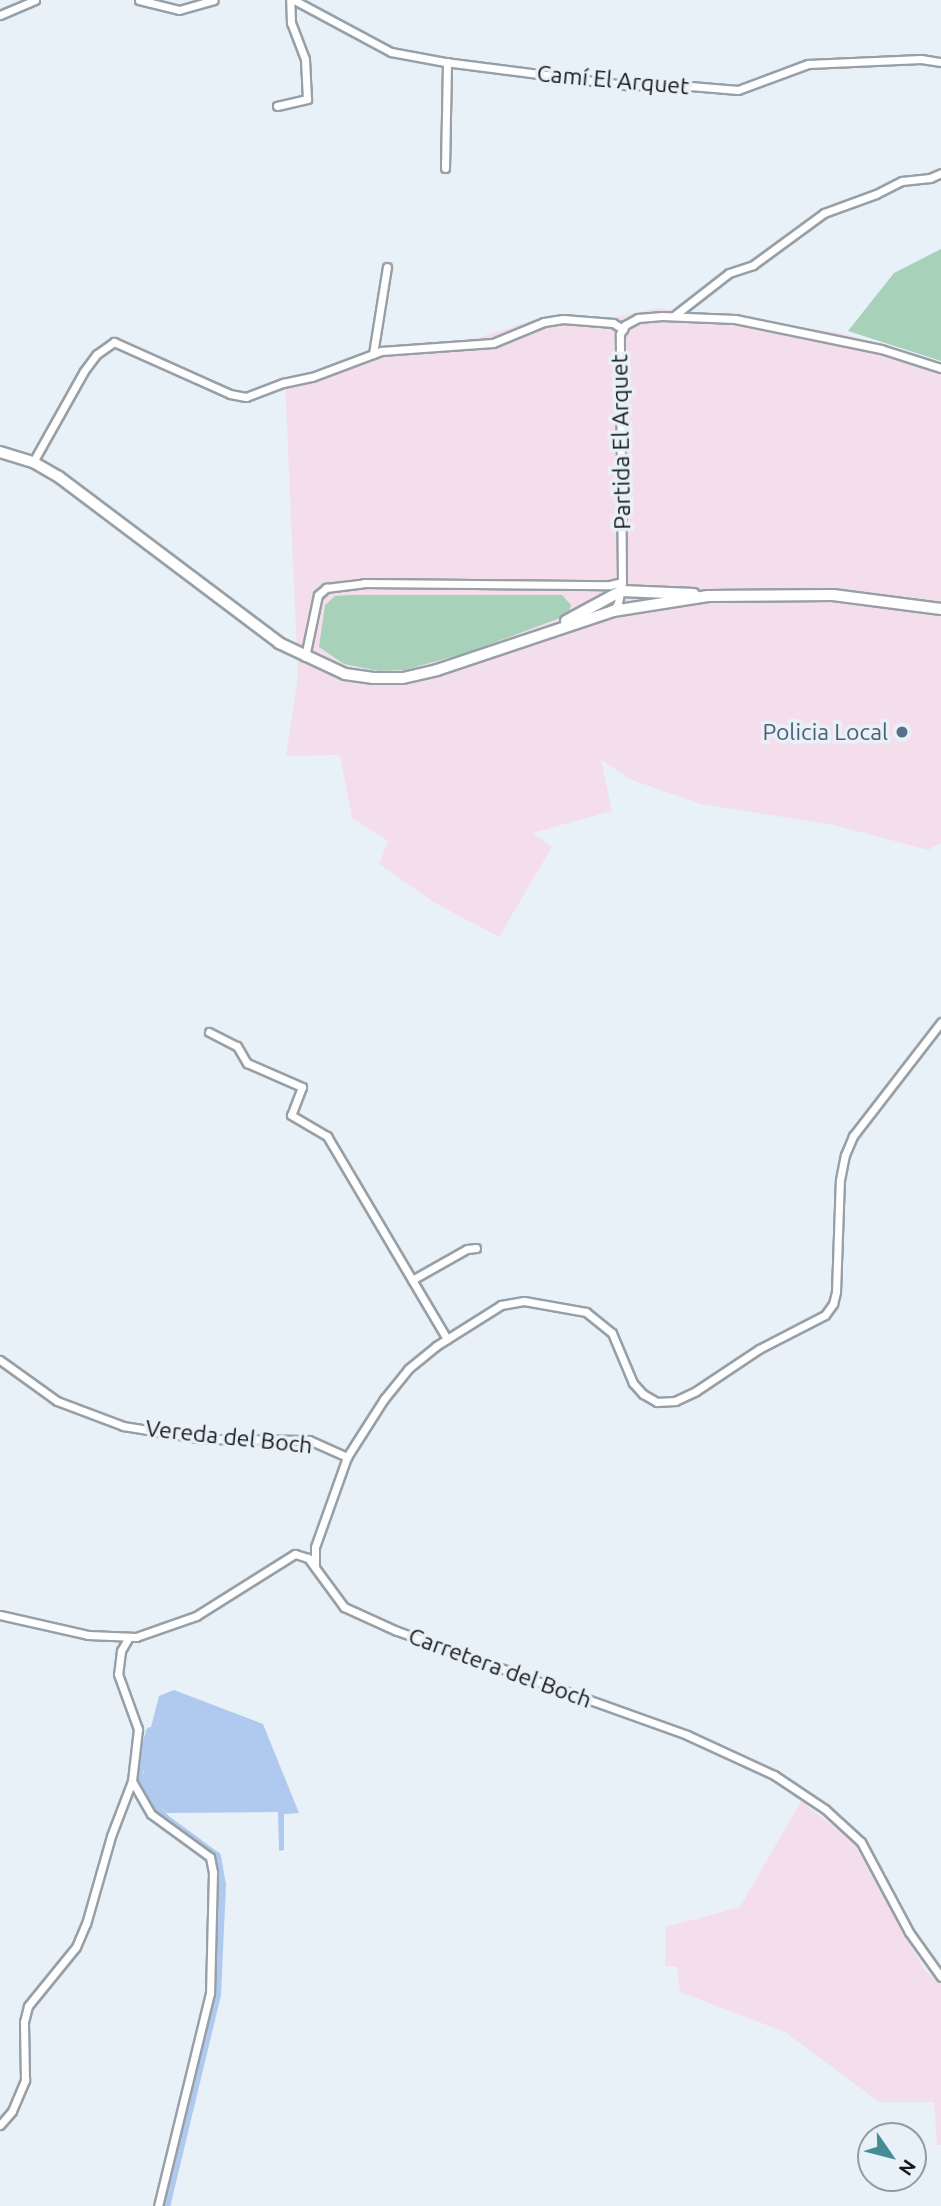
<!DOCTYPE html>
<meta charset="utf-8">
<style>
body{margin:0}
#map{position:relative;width:941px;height:2206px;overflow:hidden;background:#e8f1f8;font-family:Ubuntu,sans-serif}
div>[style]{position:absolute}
.industrial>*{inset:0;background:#f5deeb}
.green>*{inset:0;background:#a7d1b9}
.water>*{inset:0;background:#b0c9ee}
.canal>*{height:9px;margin:-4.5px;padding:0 4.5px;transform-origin:4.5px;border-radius:4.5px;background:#b0c9ee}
.roads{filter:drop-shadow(2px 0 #98a0a7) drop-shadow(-2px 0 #98a0a7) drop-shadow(0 2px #98a0a7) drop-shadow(0 -2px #98a0a7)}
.minor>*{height:7px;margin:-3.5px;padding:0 3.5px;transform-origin:3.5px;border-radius:3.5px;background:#fff}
.tertiary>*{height:10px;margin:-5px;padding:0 5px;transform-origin:5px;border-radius:5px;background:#fff}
.dots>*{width:19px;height:19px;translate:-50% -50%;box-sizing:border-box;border:4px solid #e8f1f8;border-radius:50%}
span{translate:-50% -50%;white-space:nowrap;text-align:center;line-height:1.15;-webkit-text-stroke:7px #e8f1f8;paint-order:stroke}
.street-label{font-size:23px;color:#16191b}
.service-label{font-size:23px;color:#4e5e75}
.right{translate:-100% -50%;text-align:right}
.north{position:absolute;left:857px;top:2122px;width:70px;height:70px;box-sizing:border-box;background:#e8f1f8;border:2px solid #949ba0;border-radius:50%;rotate:125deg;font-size:19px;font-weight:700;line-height:28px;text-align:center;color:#16191b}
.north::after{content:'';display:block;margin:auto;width:24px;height:32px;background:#468c97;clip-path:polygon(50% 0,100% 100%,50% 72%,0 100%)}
</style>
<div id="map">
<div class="industrial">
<div style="clip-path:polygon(657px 308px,841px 333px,941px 363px,941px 843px,928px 850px,834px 825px,701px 804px,632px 780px,601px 760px,612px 811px,532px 833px,552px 847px,499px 937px,435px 903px,379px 864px,388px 841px,352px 818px,340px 755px,286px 756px,298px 676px,285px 383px,385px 345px,474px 339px,544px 317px,612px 318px)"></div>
<div style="clip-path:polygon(801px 1801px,853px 1842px,924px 1969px,941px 1985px,941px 2145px,937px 2145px,934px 2102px,879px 2102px,785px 2032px,680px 1992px,677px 1967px,665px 1966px,666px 1927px,740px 1907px)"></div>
</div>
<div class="green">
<div style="clip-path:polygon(941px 249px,941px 361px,848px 331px,894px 273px)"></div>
<div style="clip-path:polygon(352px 595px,562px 595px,571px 605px,569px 612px,560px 618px,469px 652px,405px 670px,379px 671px,344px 664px,319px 647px,325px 605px,335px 596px)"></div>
</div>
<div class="water">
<div style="clip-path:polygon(174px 1690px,263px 1724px,299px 1813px,284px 1814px,284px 1850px,279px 1851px,278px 1812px,167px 1813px,154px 1800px,144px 1778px,144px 1754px,159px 1696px)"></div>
</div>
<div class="canal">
<div style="left:150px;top:1731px;width:43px;rotate:106.3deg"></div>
<div style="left:138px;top:1772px;width:28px;rotate:69deg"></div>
<div style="left:148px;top:1798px;width:26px;rotate:51deg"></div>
<div style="left:164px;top:1818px;width:64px;rotate:36.2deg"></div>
<div style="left:216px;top:1856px;width:28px;rotate:80deg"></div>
<div style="left:221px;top:1884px;width:110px;rotate:92.6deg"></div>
<div style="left:216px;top:1994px;width:218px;rotate:103.5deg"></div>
</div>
<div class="roads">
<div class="minor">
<div style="left:139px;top:0;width:41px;rotate:14deg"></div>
<div style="left:179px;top:10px;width:36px;rotate:-16deg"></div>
<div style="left:294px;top:0;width:110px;rotate:28.2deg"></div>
<div style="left:391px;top:52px;width:55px;rotate:10.5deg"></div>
<div style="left:445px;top:62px;width:189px;rotate:7.3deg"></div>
<div style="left:632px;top:86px;width:23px;rotate:-7deg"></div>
<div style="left:655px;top:83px;width:83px;rotate:4.8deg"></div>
<div style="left:738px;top:90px;width:75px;rotate:-20.4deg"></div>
<div style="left:808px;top:64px;width:113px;rotate:-2.5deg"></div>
<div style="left:921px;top:59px;width:20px;rotate:9deg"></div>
<div style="left:0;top:15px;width:38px;rotate:-23deg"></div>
<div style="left:277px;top:106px;width:31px;rotate:-13deg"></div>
<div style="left:307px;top:99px;width:40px;rotate:-92.9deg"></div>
<div style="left:305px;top:59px;width:39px;rotate:-111deg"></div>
<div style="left:291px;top:23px;width:23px;rotate:-92deg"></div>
<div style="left:445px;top:168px;width:106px;rotate:-88.9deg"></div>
<div style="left:675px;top:315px;width:68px;rotate:-37.9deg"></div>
<div style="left:729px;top:273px;width:25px;rotate:-18deg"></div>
<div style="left:753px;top:265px;width:88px;rotate:-36.2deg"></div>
<div style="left:824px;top:213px;width:55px;rotate:-20.1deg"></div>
<div style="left:876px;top:194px;width:29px;rotate:-27deg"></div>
<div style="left:902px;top:181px;width:28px;rotate:-6deg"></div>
<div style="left:930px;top:178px;width:12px;rotate:-24deg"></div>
<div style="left:373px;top:354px;width:88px;rotate:-80.9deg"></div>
<div style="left:33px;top:462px;width:104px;rotate:-60.7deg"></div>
<div style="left:84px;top:371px;width:21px;rotate:-53deg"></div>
<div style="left:97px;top:354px;width:21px;rotate:-35deg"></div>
<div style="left:114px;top:342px;width:127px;rotate:24.1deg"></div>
<div style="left:230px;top:394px;width:16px;rotate:11deg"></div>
<div style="left:246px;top:397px;width:40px;rotate:-21deg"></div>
<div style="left:283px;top:383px;width:30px;rotate:-12deg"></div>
<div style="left:312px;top:377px;width:74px;rotate:-20.6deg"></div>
<div style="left:381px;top:351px;width:112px;rotate:-4.1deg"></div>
<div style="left:493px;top:343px;width:55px;rotate:-22.4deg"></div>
<div style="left:544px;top:322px;width:19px;rotate:-9deg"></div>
<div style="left:563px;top:319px;width:50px;rotate:4.6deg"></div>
<div style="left:613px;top:323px;width:12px;rotate:31deg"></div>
<div style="left:613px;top:611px;width:9px;rotate:-58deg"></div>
<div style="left:618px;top:603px;width:21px;rotate:-79deg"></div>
<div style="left:622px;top:582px;width:248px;rotate:-90.5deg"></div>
<div style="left:620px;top:334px;width:10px;rotate:-61deg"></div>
<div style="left:625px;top:325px;width:15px;rotate:-28deg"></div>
<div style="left:638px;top:318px;width:24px;rotate:-5deg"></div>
<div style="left:662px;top:316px;width:73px;rotate:2.4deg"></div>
<div style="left:735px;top:319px;width:149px;rotate:11.6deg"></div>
<div style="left:881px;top:349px;width:63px;rotate:17.6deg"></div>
<div style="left:305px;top:657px;width:63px;rotate:-78.2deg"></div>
<div style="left:318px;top:595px;width:11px;rotate:-41deg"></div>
<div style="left:326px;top:588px;width:38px;rotate:-7deg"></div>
<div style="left:364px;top:583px;width:246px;rotate:0.5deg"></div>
<div style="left:610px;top:585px;width:12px;rotate:-14deg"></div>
<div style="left:209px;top:1032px;width:31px;rotate:27deg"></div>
<div style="left:237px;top:1046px;width:20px;rotate:60deg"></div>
<div style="left:247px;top:1063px;width:60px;rotate:23.6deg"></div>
<div style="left:302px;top:1087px;width:30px;rotate:111deg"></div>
<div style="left:291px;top:1115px;width:42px;rotate:30.3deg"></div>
<div style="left:327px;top:1136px;width:236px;rotate:59.4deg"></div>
<div style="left:412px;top:1280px;width:63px;rotate:-29.4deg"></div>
<div style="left:467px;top:1249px;width:9px;rotate:-6deg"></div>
<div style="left:0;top:1360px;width:70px;rotate:35.7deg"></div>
<div style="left:57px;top:1401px;width:71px;rotate:20.7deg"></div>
<div style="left:123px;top:1426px;width:82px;rotate:9.1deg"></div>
<div style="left:204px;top:1439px;width:105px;rotate:0.5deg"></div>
<div style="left:309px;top:1440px;width:42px;rotate:24.1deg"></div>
<div style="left:315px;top:1567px;width:20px;rotate:-90deg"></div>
<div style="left:315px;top:1547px;width:96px;rotate:-70.4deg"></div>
<div style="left:347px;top:1457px;width:69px;rotate:-57.5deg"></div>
<div style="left:384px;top:1399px;width:38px;rotate:-51deg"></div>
<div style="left:408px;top:1369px;width:36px;rotate:-39deg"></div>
<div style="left:436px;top:1346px;width:77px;rotate:-32.2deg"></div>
<div style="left:501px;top:1305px;width:23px;rotate:-10deg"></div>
<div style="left:524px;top:1301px;width:63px;rotate:10.1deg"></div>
<div style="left:586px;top:1312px;width:33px;rotate:39deg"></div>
<div style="left:612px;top:1333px;width:54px;rotate:67.2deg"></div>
<div style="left:633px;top:1383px;width:15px;rotate:48deg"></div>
<div style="left:643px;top:1394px;width:16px;rotate:30deg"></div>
<div style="left:657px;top:1402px;width:18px;rotate:-3deg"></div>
<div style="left:675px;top:1401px;width:23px;rotate:-25deg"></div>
<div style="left:696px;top:1391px;width:76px;rotate:-33.7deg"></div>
<div style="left:759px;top:1349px;width:74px;rotate:-27.3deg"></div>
<div style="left:825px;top:1315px;width:14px;rotate:-54deg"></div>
<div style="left:833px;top:1304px;width:12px;rotate:-76deg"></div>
<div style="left:836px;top:1292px;width:112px;rotate:-88deg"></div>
<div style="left:840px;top:1180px;width:25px;rotate:-79deg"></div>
<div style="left:845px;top:1155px;width:21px;rotate:-67deg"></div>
<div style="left:853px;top:1136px;width:144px;rotate:-52.3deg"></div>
<div style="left:0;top:1615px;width:90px;rotate:12.8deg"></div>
<div style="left:88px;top:1635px;width:48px;rotate:2.4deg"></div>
<div style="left:136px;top:1637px;width:64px;rotate:-19.3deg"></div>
<div style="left:196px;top:1616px;width:117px;rotate:-32.1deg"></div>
<div style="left:295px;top:1554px;width:14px;rotate:17deg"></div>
<div style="left:308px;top:1558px;width:61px;rotate:53.7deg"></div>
<div style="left:344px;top:1607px;width:58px;rotate:24.4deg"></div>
<div style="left:397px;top:1631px;width:308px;rotate:19.7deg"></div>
<div style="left:687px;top:1735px;width:96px;rotate:24.7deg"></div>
<div style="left:774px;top:1775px;width:61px;rotate:33.7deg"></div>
<div style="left:825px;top:1809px;width:49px;rotate:42.5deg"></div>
<div style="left:861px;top:1842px;width:102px;rotate:61.9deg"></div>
<div style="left:909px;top:1932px;width:55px;rotate:54.6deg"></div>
<div style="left:129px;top:1637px;width:16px;rotate:120deg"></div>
<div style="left:121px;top:1651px;width:23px;rotate:97deg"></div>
<div style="left:118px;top:1674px;width:59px;rotate:70deg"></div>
<div style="left:138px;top:1729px;width:52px;rotate:96.6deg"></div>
<div style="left:132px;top:1781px;width:38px;rotate:60deg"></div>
<div style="left:151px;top:1814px;width:73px;rotate:36.1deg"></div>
<div style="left:210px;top:1857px;width:15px;rotate:79deg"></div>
<div style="left:213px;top:1872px;width:121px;rotate:91.4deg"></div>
<div style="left:210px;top:1993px;width:219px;rotate:103.7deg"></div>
<div style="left:0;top:2125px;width:18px;rotate:-49deg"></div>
<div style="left:12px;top:2111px;width:34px;rotate:-67deg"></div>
<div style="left:25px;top:2080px;width:58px;rotate:-91deg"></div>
<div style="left:24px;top:2022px;width:16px;rotate:-76deg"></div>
<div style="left:28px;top:2006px;width:76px;rotate:-50.9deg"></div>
<div style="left:76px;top:1947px;width:25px;rotate:-67deg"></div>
<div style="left:86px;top:1924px;width:91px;rotate:-74.1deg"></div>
<div style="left:111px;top:1836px;width:59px;rotate:-69.1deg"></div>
</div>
<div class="tertiary">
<div style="left:0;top:452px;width:34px;rotate:17deg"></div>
<div style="left:33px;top:462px;width:30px;rotate:30deg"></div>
<div style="left:59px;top:477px;width:276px;rotate:37deg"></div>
<div style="left:279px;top:643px;width:73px;rotate:25.2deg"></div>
<div style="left:345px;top:674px;width:27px;rotate:8deg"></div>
<div style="left:372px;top:678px;width:31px"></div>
<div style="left:403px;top:678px;width:35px;rotate:-13deg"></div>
<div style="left:437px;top:670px;width:186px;rotate:-18.5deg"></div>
<div style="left:613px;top:611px;width:96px;rotate:-9deg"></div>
<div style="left:708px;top:596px;width:125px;rotate:-0.5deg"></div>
<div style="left:833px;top:595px;width:109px;rotate:7.4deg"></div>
<div style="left:566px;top:621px;width:63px;rotate:-28.6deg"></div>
<div style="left:621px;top:591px;width:73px;rotate:2.4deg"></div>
</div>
</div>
<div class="dots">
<div style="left:902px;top:732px;background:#5c6f8a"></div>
</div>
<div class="street-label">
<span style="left:613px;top:80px;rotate:5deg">Camí El Arquet</span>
<span style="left:621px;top:442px;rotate:-91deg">Partida El Arquet</span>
<span style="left:229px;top:1437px;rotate:6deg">Vereda del Boch</span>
<span style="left:500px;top:1668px;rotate:20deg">Carretera del Boch</span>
</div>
<div class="service-label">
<span class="right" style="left:888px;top:732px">Policia Local</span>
</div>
<div class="north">N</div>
</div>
